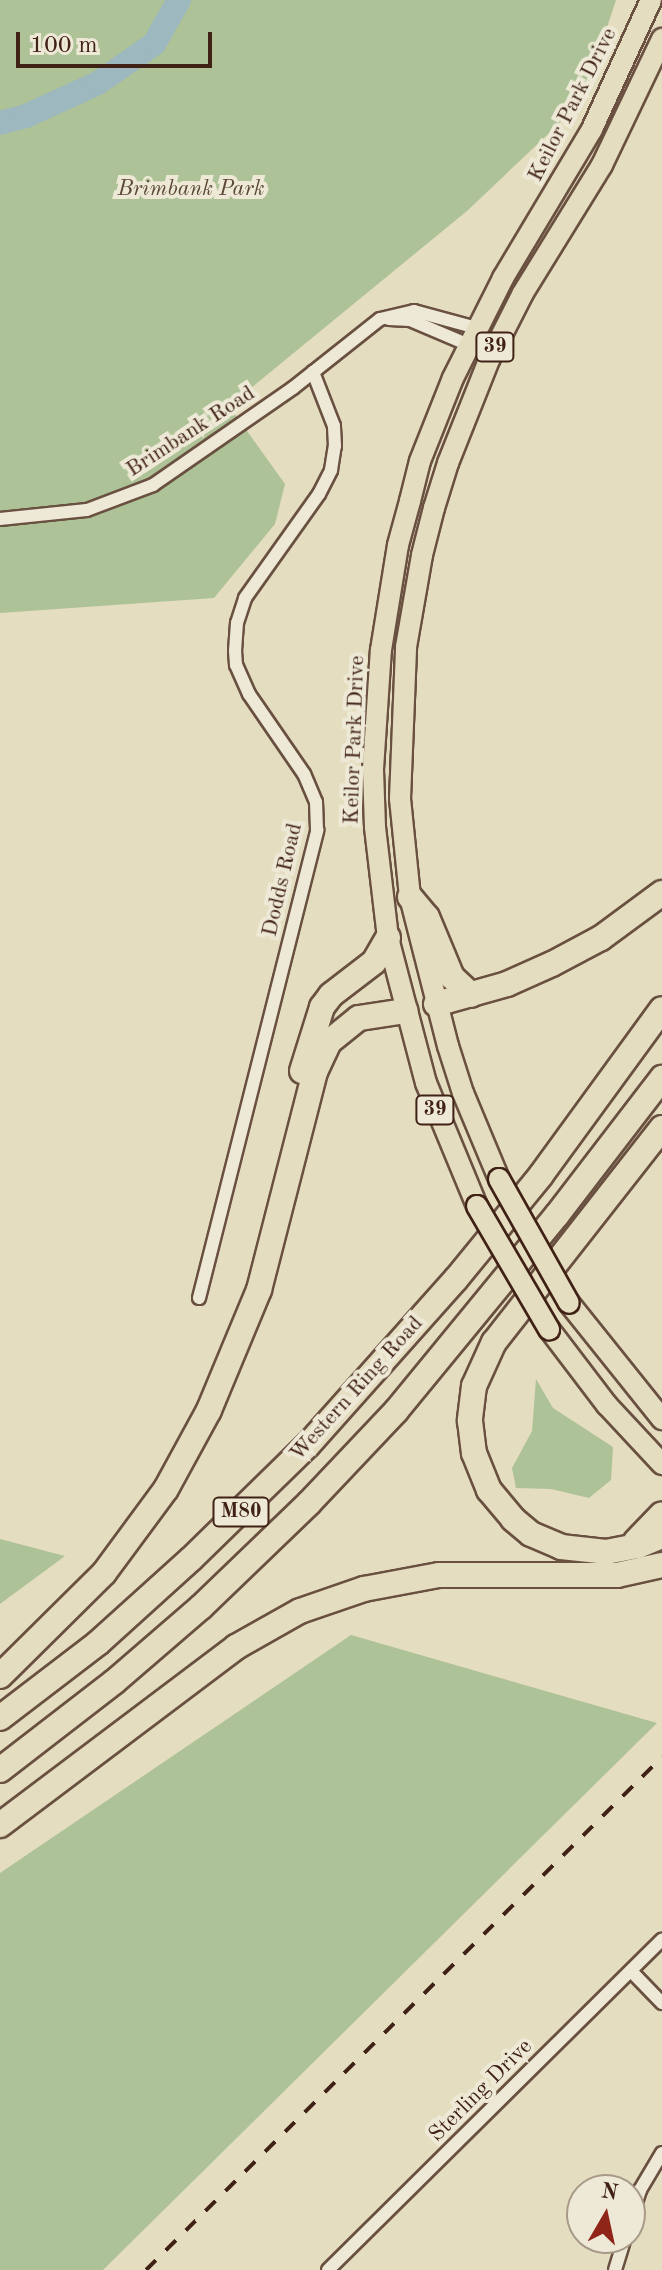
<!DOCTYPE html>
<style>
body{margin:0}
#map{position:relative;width:662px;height:2270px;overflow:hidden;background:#e5ddc0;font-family:"Old Standard TT",serif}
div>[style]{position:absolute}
.green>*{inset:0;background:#aec297}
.river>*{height:24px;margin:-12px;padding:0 12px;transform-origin:12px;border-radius:12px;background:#9db8be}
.roads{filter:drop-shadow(2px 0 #695040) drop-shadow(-2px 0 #695040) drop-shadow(0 2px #695040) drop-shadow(0 -2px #695040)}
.minor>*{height:12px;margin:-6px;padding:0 6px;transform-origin:6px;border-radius:6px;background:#eee9d6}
.primary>*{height:20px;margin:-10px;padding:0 10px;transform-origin:10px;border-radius:10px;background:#e5ddc0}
.motorway>*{height:24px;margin:-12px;padding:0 12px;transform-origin:12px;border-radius:12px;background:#e5ddc0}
.rail>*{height:4px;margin-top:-2px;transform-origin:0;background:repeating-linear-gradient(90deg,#402115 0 14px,transparent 0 28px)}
.bridges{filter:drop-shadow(2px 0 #402115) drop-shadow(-2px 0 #402115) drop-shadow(0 2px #402115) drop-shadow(0 -2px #402115)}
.primary-bridge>*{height:20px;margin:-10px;padding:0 10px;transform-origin:10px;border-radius:10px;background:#e5ddc0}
span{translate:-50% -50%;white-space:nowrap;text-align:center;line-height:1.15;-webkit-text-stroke:8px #eee9d6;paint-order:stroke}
.shield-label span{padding:2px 6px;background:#eee9d6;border:2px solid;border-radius:6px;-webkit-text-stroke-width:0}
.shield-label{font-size:20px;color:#402115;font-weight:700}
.street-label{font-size:22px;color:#402115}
.park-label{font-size:22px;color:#5c4936;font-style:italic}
.north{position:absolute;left:566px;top:2174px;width:80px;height:80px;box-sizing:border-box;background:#eee9d6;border:2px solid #a89989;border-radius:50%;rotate:9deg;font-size:22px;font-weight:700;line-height:32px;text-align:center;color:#402115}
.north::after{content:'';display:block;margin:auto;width:28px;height:36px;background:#8f2418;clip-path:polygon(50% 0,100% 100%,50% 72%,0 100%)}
.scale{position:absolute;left:16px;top:32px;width:196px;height:36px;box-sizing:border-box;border:4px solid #402115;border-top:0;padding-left:10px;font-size:24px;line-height:28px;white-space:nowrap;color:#402115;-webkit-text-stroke:6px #eee9d6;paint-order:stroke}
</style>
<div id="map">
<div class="green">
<div style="clip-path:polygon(0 0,616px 0,583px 101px,467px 211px,229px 406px,285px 484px,275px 524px,214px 598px,0 613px)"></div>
<div style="clip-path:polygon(536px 1379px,553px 1408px,613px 1447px,611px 1480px,589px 1498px,551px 1489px,516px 1488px,512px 1468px,532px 1431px)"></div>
<div style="clip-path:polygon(0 1539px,65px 1556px,0 1604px)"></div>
<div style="clip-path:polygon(351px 1635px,657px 1723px,103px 2270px,0 2270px,0 1873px)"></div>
</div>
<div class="river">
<div style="left:0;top:123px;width:27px;rotate:-15deg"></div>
<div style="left:26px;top:116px;width:79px;rotate:-24.6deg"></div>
<div style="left:98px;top:83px;width:68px;rotate:-34.9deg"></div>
<div style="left:154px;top:44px;width:51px;rotate:-60.4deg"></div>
</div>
<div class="roads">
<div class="minor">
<div style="left:389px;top:319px;width:21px;rotate:3deg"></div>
<div style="left:410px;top:320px;width:64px;rotate:23deg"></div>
<div style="left:0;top:519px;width:87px;rotate:-5.9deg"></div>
<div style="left:87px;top:510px;width:71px;rotate:-20.7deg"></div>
<div style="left:153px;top:485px;width:170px;rotate:-34.7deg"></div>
<div style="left:293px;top:388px;width:111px;rotate:-38.4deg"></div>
<div style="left:380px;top:319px;width:35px;rotate:-13deg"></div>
<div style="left:414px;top:311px;width:65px;rotate:15.1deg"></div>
<div style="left:199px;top:1298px;width:483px;rotate:-75.8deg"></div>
<div style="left:317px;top:830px;width:28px;rotate:-92deg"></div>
<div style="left:316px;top:802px;width:30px;rotate:-113deg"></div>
<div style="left:304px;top:774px;width:97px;rotate:-124.5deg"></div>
<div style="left:249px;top:694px;width:32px;rotate:-114deg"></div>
<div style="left:236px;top:665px;width:14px;rotate:-94deg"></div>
<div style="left:235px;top:651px;width:28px;rotate:-86deg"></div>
<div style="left:237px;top:623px;width:26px;rotate:-72deg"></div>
<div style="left:245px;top:598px;width:128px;rotate:-54.6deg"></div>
<div style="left:319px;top:494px;width:27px;rotate:-63deg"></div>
<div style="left:331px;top:470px;width:24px;rotate:-81deg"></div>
<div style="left:335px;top:446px;width:20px;rotate:-93deg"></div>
<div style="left:334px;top:426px;width:58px;rotate:-111.3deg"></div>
<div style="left:631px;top:1971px;width:45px;rotate:45.9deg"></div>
<div style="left:630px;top:2221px;width:33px;rotate:-72deg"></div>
<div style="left:640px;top:2190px;width:43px;rotate:-59.3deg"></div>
<div style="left:328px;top:2270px;width:470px;rotate:-44.7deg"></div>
<div style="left:615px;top:2270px;width:34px;rotate:-73deg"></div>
</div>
<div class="primary">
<div style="left:499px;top:1179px;width:93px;rotate:-112.7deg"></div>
<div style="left:463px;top:1093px;width:49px;rotate:-107.7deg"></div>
<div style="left:448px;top:1046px;width:154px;rotate:-104.3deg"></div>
<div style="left:410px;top:897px;width:99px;rotate:-95.8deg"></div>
<div style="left:400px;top:799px;width:152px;rotate:-87.7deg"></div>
<div style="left:406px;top:647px;width:93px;rotate:-80.1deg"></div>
<div style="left:422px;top:555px;width:49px;rotate:-75.7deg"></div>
<div style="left:434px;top:508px;width:47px;rotate:-72.7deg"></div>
<div style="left:448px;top:463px;width:111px;rotate:-68.3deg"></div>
<div style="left:489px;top:360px;width:75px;rotate:-63.1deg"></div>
<div style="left:523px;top:293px;width:150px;rotate:-58.3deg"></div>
<div style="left:602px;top:165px;width:140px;rotate:-64.5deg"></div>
<div style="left:477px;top:1206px;width:133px;rotate:-112.5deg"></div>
<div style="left:426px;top:1083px;width:150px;rotate:-104.7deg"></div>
<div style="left:388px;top:938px;width:112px;rotate:-96.7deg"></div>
<div style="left:375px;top:827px;width:58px;rotate:-92deg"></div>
<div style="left:373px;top:769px;width:119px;rotate:-86.2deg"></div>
<div style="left:381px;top:650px;width:106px;rotate:-80.8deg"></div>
<div style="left:398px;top:545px;width:46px;rotate:-74.7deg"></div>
<div style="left:410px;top:501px;width:41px;rotate:-76deg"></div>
<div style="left:420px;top:461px;width:89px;rotate:-68.3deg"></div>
<div style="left:453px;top:378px;width:112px;rotate:-63.4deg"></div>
<div style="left:503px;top:278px;width:174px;rotate:-59.1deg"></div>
<div style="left:592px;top:129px;width:142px;rotate:-65.4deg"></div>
<div style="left:569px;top:1303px;width:149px;rotate:51.3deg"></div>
<div style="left:549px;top:1329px;width:96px;rotate:52.7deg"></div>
<div style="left:607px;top:1405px;width:81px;rotate:47deg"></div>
</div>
<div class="motorway">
<div style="left:410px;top:897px;width:26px;rotate:50deg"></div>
<div style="left:427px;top:917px;width:65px;rotate:67.4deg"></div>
<div style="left:452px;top:977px;width:26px;rotate:43deg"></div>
<div style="left:436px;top:1004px;width:74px;rotate:-15.7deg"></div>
<div style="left:507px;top:984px;width:49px;rotate:-24deg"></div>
<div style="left:552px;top:964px;width:55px;rotate:-28deg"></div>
<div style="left:601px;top:938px;width:76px;rotate:-36.4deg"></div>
<div style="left:302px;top:1071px;width:67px;rotate:-72.6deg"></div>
<div style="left:322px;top:1007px;width:15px;rotate:-53deg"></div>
<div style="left:331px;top:995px;width:54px;rotate:-37.5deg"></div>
<div style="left:374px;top:962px;width:28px;rotate:-60deg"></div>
<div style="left:662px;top:1128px;width:272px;rotate:128.1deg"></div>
<div style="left:494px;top:1342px;width:48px;rotate:114.4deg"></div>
<div style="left:474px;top:1386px;width:35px;rotate:97deg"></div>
<div style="left:470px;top:1421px;width:32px;rotate:83deg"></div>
<div style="left:474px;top:1453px;width:40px;rotate:68deg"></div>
<div style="left:489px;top:1490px;width:38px;rotate:50deg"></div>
<div style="left:513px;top:1519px;width:23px;rotate:40deg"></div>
<div style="left:531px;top:1534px;width:33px;rotate:23deg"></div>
<div style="left:561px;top:1547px;width:45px;rotate:6.3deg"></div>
<div style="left:606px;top:1552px;width:33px;rotate:-11deg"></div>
<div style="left:638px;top:1546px;width:26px;rotate:-23deg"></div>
<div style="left:636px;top:1541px;width:37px;rotate:-46deg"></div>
<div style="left:0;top:1676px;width:146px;rotate:-44.7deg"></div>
<div style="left:104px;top:1573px;width:104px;rotate:-53.6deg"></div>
<div style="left:166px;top:1489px;width:90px;rotate:-61.4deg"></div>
<div style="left:209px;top:1410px;width:130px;rotate:-67.4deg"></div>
<div style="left:259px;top:1290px;width:225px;rotate:-75.6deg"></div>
<div style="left:315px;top:1072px;width:33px;rotate:-65deg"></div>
<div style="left:329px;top:1042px;width:38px;rotate:-39deg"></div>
<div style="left:359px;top:1018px;width:47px;rotate:-8.7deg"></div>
<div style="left:0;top:1718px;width:123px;rotate:-37.4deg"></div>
<div style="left:98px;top:1643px;width:125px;rotate:-42.1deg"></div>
<div style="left:191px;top:1559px;width:163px;rotate:-44.3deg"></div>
<div style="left:308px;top:1445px;width:222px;rotate:-48.3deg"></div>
<div style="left:456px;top:1279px;width:134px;rotate:-50.7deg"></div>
<div style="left:541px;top:1175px;width:205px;rotate:-53.9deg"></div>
<div style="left:0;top:1770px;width:144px;rotate:-37.7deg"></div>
<div style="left:114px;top:1682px;width:115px;rotate:-40.8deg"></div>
<div style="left:201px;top:1607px;width:150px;rotate:-43.9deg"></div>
<div style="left:309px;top:1503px;width:127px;rotate:-46.6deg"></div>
<div style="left:396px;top:1411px;width:254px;rotate:-50.6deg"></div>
<div style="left:557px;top:1215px;width:173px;rotate:-52.5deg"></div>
<div style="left:0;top:1825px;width:296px;rotate:-37deg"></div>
<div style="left:236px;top:1647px;width:73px;rotate:-29.4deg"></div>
<div style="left:300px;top:1611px;width:68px;rotate:-19deg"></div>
<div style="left:364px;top:1589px;width:76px;rotate:-10.6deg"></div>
<div style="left:439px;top:1575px;width:178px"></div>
<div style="left:617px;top:1575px;width:46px;rotate:-12.5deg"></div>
</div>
</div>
<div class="rail">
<div style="left:146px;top:2270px;width:728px;rotate:-44.83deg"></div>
</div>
<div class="bridges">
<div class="primary-bridge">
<div style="left:499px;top:1179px;width:142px;rotate:60.6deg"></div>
<div style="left:477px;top:1206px;width:143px;rotate:59.7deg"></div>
</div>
</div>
<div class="shield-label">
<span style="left:495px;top:347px">39</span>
<span style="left:435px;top:1110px">39</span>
<span style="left:241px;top:1512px">M80</span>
</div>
<div class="street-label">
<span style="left:573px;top:105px;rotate:-63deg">Keilor Park Drive</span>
<span style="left:191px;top:432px;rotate:-33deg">Brimbank Road</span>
<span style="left:355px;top:740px;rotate:-88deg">Keilor Park Drive</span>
<span style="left:283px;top:880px;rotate:-77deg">Dodds Road</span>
<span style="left:357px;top:1389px;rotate:-48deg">Western Ring Road</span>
<span style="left:481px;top:2091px;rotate:-45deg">Sterling Drive</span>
</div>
<div class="park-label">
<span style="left:191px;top:190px">Brimbank Park</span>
</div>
<div class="north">N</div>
<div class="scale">100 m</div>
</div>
